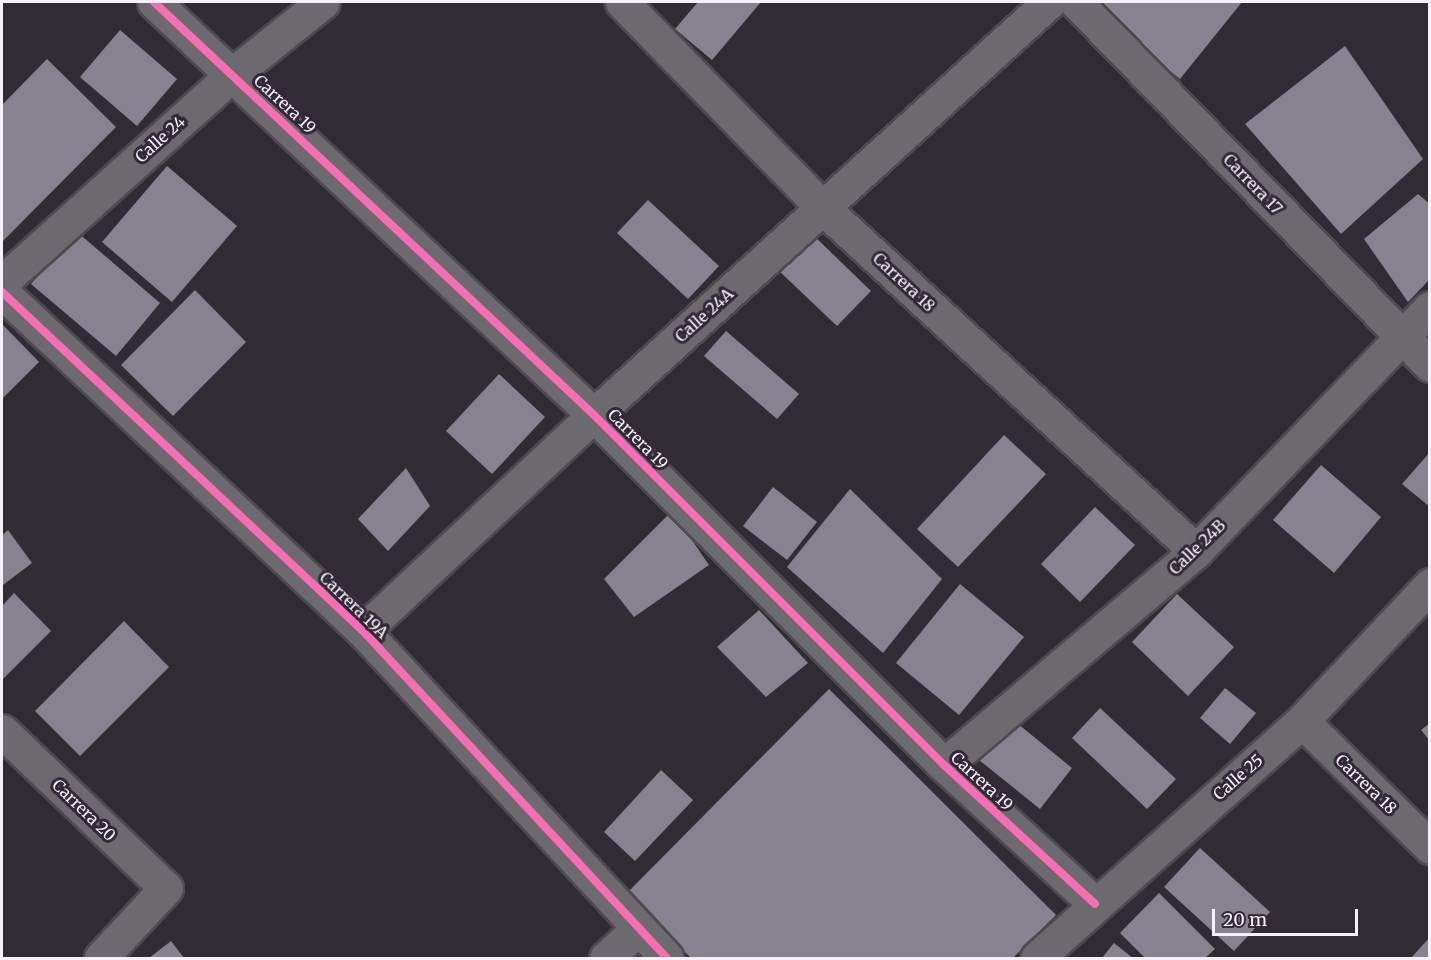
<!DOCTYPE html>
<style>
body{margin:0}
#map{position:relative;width:1431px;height:960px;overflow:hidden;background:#312c33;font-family:Merriweather,serif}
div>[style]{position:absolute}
.building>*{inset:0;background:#87828f}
.roads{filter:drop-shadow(2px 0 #4e4a4f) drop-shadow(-2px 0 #4e4a4f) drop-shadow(0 2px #4e4a4f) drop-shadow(0 -2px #4e4a4f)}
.minor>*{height:33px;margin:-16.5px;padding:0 16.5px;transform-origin:16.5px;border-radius:16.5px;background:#6d6a6f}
.cycleway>*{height:8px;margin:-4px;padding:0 4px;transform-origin:4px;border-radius:4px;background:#f96db3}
span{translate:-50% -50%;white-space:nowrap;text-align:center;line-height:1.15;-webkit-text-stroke:6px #322936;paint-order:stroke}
.street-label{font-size:16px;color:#f6f1f9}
.frame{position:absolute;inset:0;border:3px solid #f6f1f9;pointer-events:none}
.scale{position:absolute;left:1212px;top:909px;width:146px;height:27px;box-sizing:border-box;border:3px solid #f6f1f9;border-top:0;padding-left:8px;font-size:18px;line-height:21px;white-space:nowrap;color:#f6f1f9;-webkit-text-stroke:4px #322936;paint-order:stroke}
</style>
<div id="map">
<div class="building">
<div style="clip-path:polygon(698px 2px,761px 2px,712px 60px,675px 29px)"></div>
<div style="clip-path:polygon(1105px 2px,1242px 2px,1180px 79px,1096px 12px)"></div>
<div style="clip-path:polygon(120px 30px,177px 79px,137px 126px,80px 77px)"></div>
<div style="clip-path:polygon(1345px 46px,1423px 159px,1341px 234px,1245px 124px)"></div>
<div style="clip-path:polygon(47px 59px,116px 127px,2px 242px,2px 105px)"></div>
<div style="clip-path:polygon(167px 166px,237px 226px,172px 302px,102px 242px)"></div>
<div style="clip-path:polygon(1418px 194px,1430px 204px,1430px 279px,1408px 302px,1364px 239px)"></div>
<div style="clip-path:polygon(648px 200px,719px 266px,688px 299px,617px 233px)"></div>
<div style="clip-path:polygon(76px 231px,160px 303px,116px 356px,31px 284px)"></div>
<div style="clip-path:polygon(811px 233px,871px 291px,837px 326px,777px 269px)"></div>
<div style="clip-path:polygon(195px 290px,246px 342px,173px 416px,121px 365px)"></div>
<div style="clip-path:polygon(2px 324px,39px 362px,2px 399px)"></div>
<div style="clip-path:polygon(726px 331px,799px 394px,777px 419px,704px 356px)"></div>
<div style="clip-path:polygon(499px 374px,545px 417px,492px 474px,446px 431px)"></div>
<div style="clip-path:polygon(1004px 435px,1046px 474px,958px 567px,917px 529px)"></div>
<div style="clip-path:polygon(1430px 452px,1430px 507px,1402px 484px)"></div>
<div style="clip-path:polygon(1321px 465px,1381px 517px,1334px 573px,1273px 520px)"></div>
<div style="clip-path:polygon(406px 468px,430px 506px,388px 551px,358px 519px)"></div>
<div style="clip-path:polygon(773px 487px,817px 522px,787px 560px,743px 526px)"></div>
<div style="clip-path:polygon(850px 489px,942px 579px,883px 653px,787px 567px)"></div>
<div style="clip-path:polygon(1095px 507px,1135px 545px,1080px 602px,1041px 564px)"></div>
<div style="clip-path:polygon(672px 511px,709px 565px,634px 617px,604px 579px)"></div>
<div style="clip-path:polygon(8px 530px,32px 563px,3px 585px,2px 535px)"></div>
<div style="clip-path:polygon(960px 584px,1024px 637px,959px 715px,896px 663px)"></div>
<div style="clip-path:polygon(14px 593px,51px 631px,2px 680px,2px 606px)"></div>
<div style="clip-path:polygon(1177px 594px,1234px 647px,1188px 696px,1132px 642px)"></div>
<div style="clip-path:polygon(759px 610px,808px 663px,766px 697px,717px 647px)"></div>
<div style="clip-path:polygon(124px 621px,169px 667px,80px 756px,35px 711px)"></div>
<div style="clip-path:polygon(1225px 688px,1256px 713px,1230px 744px,1200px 718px)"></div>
<div style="clip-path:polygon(829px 689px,1056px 915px,1013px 958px,691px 958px,626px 894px)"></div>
<div style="clip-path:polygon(1100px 708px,1176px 779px,1147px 809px,1072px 738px)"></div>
<div style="clip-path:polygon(1012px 719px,1072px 768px,1040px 809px,979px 760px)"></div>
<div style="clip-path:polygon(1430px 723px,1430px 741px,1421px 730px)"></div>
<div style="clip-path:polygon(661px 770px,693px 800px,635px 861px,604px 832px)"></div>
<div style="clip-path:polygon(1200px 848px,1270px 912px,1234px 951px,1164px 887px)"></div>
<div style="clip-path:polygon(1159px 893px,1215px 949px,1205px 958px,1145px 958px,1120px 933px)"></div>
<div style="clip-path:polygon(1430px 937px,1430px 958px,1411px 958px)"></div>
<div style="clip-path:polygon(171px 941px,184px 958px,149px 958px)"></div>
<div style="clip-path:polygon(1114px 943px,1133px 958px,1102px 958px)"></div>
</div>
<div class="roads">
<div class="minor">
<div style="left:154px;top:2px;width:603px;rotate:43.19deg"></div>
<div style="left:594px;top:415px;width:495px;rotate:45deg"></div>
<div style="left:944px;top:765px;width:205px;rotate:42.6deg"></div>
<div style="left:622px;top:2px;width:288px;rotate:45.7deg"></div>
<div style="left:823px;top:208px;width:507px;rotate:42.6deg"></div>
<div style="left:1076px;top:2px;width:507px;rotate:45.72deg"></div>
<div style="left:2px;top:282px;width:311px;rotate:-42deg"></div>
<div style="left:233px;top:74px;width:115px;rotate:-38.7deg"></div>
<div style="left:2px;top:292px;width:495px;rotate:43.2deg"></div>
<div style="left:363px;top:631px;width:446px;rotate:47.1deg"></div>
<div style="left:363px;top:631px;width:316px;rotate:-43.1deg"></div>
<div style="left:594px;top:415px;width:614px;rotate:-42.23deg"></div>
<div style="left:1302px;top:721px;width:180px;rotate:44.5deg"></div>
<div style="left:2px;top:731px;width:227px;rotate:43.8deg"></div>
<div style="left:166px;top:888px;width:96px;rotate:132.9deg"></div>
<div style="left:944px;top:765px;width:331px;rotate:-40.3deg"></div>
<div style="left:1196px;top:551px;width:337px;rotate:-46.1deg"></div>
<div style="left:606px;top:958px;width:43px;rotate:-42.2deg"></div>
<div style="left:1037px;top:958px;width:356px;rotate:-41.8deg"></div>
<div style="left:1302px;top:721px;width:187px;rotate:-46.7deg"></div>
</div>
</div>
<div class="cycleway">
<div style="left:154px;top:2px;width:603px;rotate:43.19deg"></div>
<div style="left:594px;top:415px;width:495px;rotate:45deg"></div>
<div style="left:944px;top:765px;width:205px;rotate:42.6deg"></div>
<div style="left:2px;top:292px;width:495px;rotate:43.2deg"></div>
<div style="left:363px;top:631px;width:446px;rotate:47.1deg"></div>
</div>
<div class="street-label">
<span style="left:285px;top:104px;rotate:43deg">Carrera 19</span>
<span style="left:160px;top:139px;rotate:-42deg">Calle 24</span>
<span style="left:1253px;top:184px;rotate:46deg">Carrera 17</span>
<span style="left:904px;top:282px;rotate:43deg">Carrera 18</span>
<span style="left:704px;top:315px;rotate:-42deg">Calle 24A</span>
<span style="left:638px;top:439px;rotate:45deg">Carrera 19</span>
<span style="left:1197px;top:547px;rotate:-44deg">Calle 24B</span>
<span style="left:354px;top:605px;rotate:44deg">Carrera 19A</span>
<span style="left:1238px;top:777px;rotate:-41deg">Calle 25</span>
<span style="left:982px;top:781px;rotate:43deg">Carrera 19</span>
<span style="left:1366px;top:784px;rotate:44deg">Carrera 18</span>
<span style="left:84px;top:810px;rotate:44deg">Carrera 20</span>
</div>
<div class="frame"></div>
<div class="scale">20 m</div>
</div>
